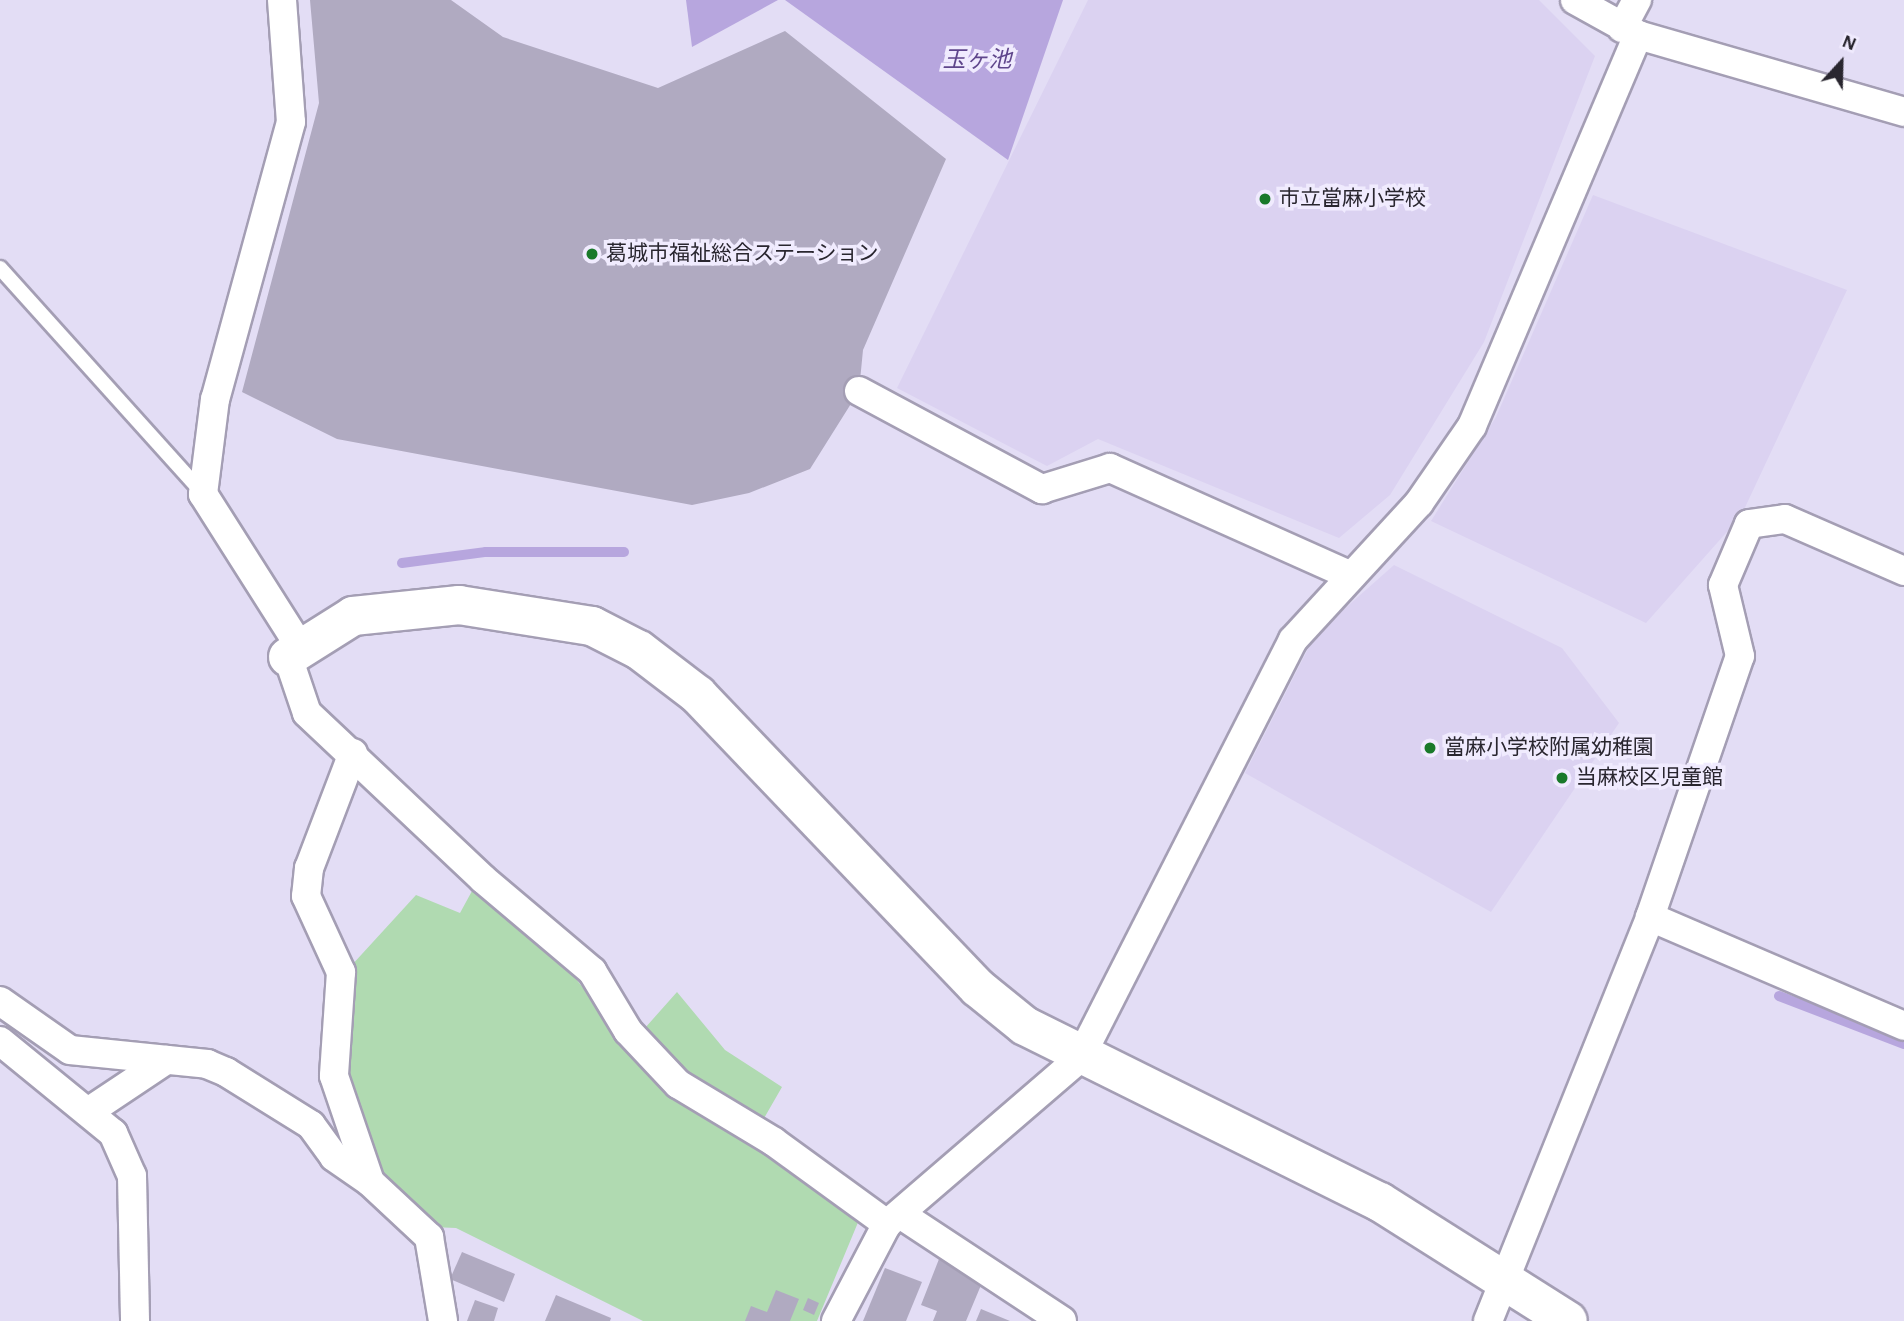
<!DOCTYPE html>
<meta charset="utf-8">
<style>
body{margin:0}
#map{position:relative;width:1904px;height:1321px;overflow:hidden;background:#e3ddf5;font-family:"Alegreya Sans","Noto Sans JP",sans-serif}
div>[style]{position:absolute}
.built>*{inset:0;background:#dbd2f1}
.green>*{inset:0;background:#b0dab1}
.water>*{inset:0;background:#b7a6de}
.stream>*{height:10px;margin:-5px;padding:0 5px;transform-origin:5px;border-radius:5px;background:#b7a6de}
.building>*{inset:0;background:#b0aac1}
.roads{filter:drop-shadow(2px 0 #a49eb4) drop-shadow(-2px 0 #a49eb4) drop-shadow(0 2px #a49eb4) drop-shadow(0 -2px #a49eb4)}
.lane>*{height:14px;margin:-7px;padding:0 7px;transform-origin:7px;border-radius:7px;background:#fff}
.street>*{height:28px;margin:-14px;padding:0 14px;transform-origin:14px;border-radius:14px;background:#fff}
.secondary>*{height:38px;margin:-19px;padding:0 19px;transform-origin:19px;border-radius:19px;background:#fff}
.dots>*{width:19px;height:19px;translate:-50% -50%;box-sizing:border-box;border:4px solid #f0ebfe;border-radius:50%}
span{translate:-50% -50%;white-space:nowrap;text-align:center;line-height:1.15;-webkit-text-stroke:7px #f0ebfe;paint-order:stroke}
.poi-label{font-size:21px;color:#29262f}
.left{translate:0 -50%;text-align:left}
.water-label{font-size:23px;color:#5f468c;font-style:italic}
.north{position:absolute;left:1806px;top:28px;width:70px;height:70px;-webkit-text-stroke:5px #f0ebfe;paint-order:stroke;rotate:22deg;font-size:19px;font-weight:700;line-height:28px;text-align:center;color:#29262f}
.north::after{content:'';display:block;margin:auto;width:24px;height:32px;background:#29262f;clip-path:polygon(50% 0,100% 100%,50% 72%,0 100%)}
</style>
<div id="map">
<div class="built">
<div style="clip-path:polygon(1088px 0,1539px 0,1595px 56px,1484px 342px,1390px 495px,1339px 538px,1098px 439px,1047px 466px,897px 388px)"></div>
<div style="clip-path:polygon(1593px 195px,1847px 290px,1741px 516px,1646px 623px,1431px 521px,1496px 417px)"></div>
<div style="clip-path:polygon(1394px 565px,1562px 648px,1619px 723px,1491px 912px,1245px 773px,1315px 635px)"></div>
</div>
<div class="green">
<div style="clip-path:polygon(472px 891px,550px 946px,629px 1046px,677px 992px,725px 1050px,782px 1087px,751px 1141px,859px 1220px,817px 1321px,643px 1321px,456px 1228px,432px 1227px,379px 1175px,344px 1071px,351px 966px,416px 895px,460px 913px)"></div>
</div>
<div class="water">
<div style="clip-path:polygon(686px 0,778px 0,692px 47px)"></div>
<div style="clip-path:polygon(785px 0,1063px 0,1008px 160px)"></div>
</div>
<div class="stream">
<div style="left:402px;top:563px;width:85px;rotate:-7.5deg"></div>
<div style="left:486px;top:552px;width:138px"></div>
<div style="left:1779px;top:996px;width:134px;rotate:21deg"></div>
</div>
<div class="building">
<div style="clip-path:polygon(310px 0,451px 0,503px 37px,658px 88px,785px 31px,946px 159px,863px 350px,859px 391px,810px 469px,749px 493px,692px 505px,337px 439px,242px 392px,319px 103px)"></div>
<div style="clip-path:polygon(462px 1252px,515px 1274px,504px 1302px,450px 1279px)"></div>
<div style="clip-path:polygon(939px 1259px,984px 1278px,966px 1321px,933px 1321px,937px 1311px,921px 1305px)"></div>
<div style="clip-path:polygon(885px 1268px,922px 1282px,906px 1321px,863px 1321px)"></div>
<div style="clip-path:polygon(776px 1290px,799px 1299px,790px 1321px,745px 1321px,751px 1306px,767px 1312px)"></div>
<div style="clip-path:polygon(556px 1295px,611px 1318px,610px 1321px,545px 1321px)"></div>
<div style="clip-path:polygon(808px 1298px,819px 1303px,814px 1315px,803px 1310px)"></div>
<div style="clip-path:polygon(475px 1300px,498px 1308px,494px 1321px,467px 1321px)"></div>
<div style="clip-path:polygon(981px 1309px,1010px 1321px,976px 1321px)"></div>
</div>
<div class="roads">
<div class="lane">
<div style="left:0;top:268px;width:300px;rotate:48deg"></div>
</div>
<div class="street">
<div style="left:282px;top:0;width:122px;rotate:85.8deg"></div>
<div style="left:291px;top:122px;width:287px;rotate:105.3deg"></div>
<div style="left:215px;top:399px;width:96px;rotate:97.2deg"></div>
<div style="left:203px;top:494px;width:181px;rotate:57.6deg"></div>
<div style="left:1575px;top:0;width:72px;rotate:29.1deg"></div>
<div style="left:1638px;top:35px;width:277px;rotate:16.1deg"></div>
<div style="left:1622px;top:28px;width:32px;rotate:-62deg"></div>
<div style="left:859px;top:391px;width:208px;rotate:28.2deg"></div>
<div style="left:1042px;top:489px;width:71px;rotate:-17.2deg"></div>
<div style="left:1110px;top:468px;width:264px;rotate:24.1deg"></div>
<div style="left:288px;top:657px;width:59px;rotate:71.3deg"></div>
<div style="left:307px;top:713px;width:242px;rotate:43.3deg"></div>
<div style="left:483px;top:879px;width:143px;rotate:40.2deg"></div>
<div style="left:592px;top:971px;width:70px;rotate:59deg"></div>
<div style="left:628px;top:1031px;width:73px;rotate:46.7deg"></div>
<div style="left:678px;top:1084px;width:112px;rotate:31.1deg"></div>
<div style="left:774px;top:1142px;width:140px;rotate:36deg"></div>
<div style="left:353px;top:753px;width:123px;rotate:110.9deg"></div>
<div style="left:309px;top:868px;width:28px;rotate:96deg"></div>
<div style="left:306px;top:896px;width:84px;rotate:65.3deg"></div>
<div style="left:341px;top:972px;width:104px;rotate:93.9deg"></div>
<div style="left:334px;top:1076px;width:112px;rotate:71.2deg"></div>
<div style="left:370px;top:1182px;width:81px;rotate:43deg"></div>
<div style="left:429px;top:1237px;width:85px;rotate:80.5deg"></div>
<div style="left:1650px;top:917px;width:276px;rotate:23.2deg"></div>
<div style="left:0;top:1001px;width:85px;rotate:35deg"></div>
<div style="left:70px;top:1050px;width:138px;rotate:5.8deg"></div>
<div style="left:207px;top:1064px;width:21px;rotate:23deg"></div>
<div style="left:226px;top:1072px;width:100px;rotate:31.9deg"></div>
<div style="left:311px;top:1125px;width:39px;rotate:54deg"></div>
<div style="left:334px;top:1157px;width:44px;rotate:34.8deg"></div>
<div style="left:0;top:1041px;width:146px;rotate:39.2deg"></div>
<div style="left:113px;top:1133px;width:47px;rotate:66.2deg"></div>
<div style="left:132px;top:1176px;width:145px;rotate:88.8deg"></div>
<div style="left:88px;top:1112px;width:94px;rotate:-33.7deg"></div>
<div style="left:900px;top:1214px;width:194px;rotate:33.4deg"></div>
<div style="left:836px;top:1321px;width:110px;rotate:-62.3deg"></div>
<div style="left:887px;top:1224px;width:255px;rotate:-40.7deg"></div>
<div style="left:1080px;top:1058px;width:469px;rotate:-63deg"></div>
<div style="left:1293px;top:640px;width:186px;rotate:-47.4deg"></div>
<div style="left:1419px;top:503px;width:93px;rotate:-55.5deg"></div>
<div style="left:1472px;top:426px;width:425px;rotate:-67deg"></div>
<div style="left:1488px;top:1321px;width:435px;rotate:-68.1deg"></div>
<div style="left:1650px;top:917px;width:276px;rotate:-71deg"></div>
<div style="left:1740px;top:656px;width:73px;rotate:-103.5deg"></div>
<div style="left:1723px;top:585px;width:66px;rotate:-66.9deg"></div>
<div style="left:1749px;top:524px;width:36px;rotate:-8deg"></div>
<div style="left:1785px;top:519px;width:130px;rotate:23.6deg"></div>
</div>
<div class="secondary">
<div style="left:288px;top:657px;width:77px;rotate:-32.2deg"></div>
<div style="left:353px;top:616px;width:107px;rotate:-5.9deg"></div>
<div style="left:459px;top:605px;width:135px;rotate:9deg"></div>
<div style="left:592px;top:626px;width:53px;rotate:27.1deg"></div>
<div style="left:639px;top:650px;width:74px;rotate:37.3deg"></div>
<div style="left:698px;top:695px;width:405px;rotate:46.3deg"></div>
<div style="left:978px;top:988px;width:60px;rotate:39deg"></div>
<div style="left:1025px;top:1026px;width:396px;rotate:26.4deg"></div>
<div style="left:1380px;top:1202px;width:222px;rotate:32.3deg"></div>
</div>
</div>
<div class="dots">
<div style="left:1265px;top:199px;background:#19792a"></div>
<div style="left:592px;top:254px;background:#19792a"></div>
<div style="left:1430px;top:748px;background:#19792a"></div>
<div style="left:1562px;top:778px;background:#19792a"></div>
</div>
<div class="poi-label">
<span class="left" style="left:1279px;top:199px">市立當麻小学校</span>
<span class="left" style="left:606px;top:254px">葛城市福祉総合ステーション</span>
<span class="left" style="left:1444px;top:748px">當麻小学校附属幼稚園</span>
<span class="left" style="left:1576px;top:778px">当麻校区児童館</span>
</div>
<div class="water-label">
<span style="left:977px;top:61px">玉ヶ池</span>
</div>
<div class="north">N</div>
</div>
